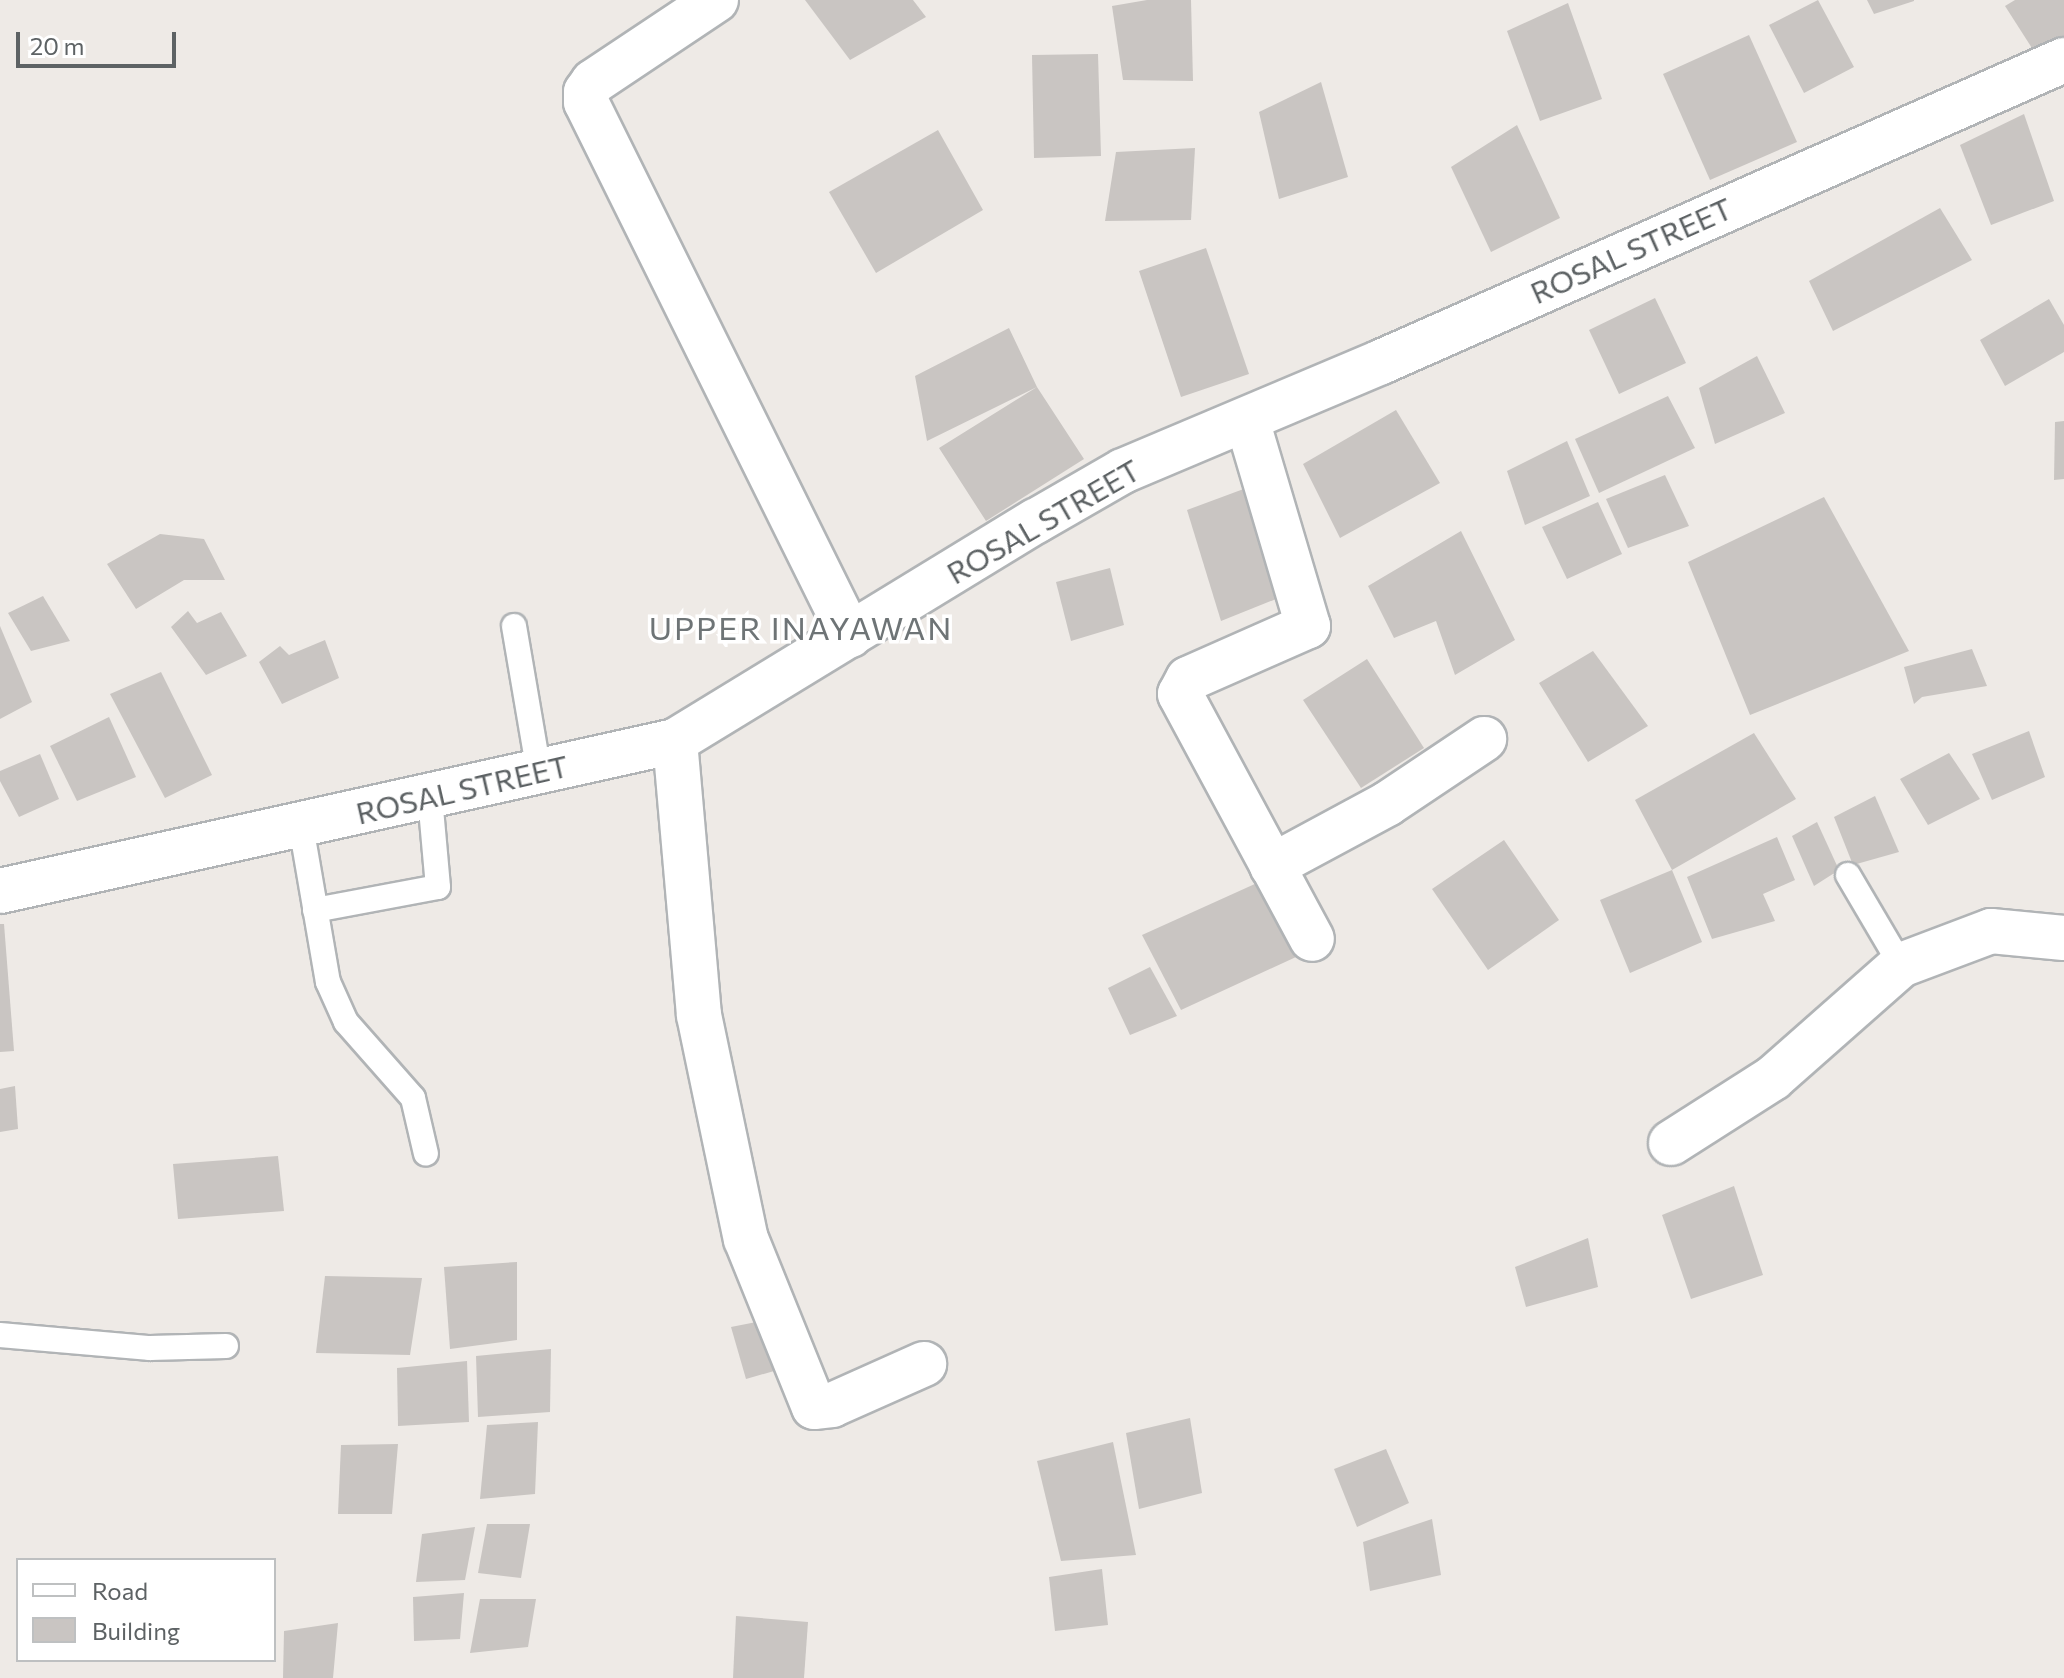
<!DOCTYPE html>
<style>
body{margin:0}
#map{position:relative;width:2064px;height:1678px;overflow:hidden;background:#eeeae6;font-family:Commissioner,sans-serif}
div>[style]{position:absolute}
.building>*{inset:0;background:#c9c5c2}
.roads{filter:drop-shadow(2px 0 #b1b4b6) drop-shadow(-2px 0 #b1b4b6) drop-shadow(0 2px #b1b4b6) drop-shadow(0 -2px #b1b4b6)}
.service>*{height:24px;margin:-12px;padding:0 12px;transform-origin:12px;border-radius:12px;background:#fff}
.minor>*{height:44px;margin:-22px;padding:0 22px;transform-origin:22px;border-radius:22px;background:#fff}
.tertiary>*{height:44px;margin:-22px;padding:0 22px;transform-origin:22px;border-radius:22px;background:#fff}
span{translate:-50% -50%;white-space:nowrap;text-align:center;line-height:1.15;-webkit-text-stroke:7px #fff;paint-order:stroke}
.street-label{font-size:30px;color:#5d6264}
.neighbourhood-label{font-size:32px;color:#6e7476;letter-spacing:2px}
.legend{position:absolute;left:16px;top:1558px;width:260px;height:104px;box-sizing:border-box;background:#fff;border:2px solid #bec0c1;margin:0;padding:10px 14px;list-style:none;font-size:24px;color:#5d6264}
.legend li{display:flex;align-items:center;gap:16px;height:40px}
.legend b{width:40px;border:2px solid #bec0c1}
.scale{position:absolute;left:16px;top:32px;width:160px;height:36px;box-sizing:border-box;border:4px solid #5d6264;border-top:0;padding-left:10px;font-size:24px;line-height:28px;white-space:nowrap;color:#5d6264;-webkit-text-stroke:6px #fff;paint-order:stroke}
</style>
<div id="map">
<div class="building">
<div style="clip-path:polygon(805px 0,913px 0,926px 17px,850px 60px)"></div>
<div style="clip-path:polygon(1147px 0,1191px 0,1193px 81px,1123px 80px,1112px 6px)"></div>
<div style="clip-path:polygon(1818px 0,1854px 67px,1804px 93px,1769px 25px)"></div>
<div style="clip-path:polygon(1867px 0,1914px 0,1914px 1px,1874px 14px)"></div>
<div style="clip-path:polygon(2015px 0,2064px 0,2064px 40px,2037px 56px,2005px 6px)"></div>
<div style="clip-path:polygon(1568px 3px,1602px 99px,1540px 121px,1507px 31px)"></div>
<div style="clip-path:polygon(1749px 35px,1797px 142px,1710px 180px,1663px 74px)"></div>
<div style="clip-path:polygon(1098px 54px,1101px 156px,1034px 158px,1032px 55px)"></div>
<div style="clip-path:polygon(1321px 82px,1348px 177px,1279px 199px,1259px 112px)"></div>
<div style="clip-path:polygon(2024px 114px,2054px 201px,1991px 225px,1960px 145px)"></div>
<div style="clip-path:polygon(1517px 125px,1560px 218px,1491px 252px,1451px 167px)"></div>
<div style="clip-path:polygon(938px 130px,983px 210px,876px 273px,829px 192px)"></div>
<div style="clip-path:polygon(1195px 148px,1191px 220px,1105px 221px,1116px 152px)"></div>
<div style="clip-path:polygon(1940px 208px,1972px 260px,1833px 331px,1809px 281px)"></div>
<div style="clip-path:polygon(1206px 248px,1249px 374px,1181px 397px,1139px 271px)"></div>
<div style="clip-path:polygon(1655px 298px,1686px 363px,1619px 394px,1589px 330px)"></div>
<div style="clip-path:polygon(2049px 299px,2064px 325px,2064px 352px,2005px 386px,1980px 340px)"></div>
<div style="clip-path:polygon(1009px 328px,1037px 387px,1084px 459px,986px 521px,939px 448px,1037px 387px,927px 441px,915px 376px)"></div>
<div style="clip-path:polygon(1757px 356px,1785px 413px,1715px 444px,1699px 388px)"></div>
<div style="clip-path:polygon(1668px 396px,1695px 448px,1599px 493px,1575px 439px)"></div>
<div style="clip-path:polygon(1396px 410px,1440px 483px,1340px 538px,1303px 464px)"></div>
<div style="clip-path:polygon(2064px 421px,2064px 479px,2054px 480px,2055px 422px)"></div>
<div style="clip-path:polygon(1567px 441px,1590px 496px,1525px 525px,1507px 471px)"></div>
<div style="clip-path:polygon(1665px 475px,1689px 526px,1628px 548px,1606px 499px)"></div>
<div style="clip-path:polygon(1249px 487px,1286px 595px,1221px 621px,1187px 510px)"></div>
<div style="clip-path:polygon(1824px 497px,1909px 651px,1750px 715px,1688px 562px)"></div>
<div style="clip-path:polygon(1598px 502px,1622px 554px,1567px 579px,1542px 527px)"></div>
<div style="clip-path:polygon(1461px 531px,1515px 640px,1455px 675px,1436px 621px,1394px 638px,1368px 586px)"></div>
<div style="clip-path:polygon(160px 534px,204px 539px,225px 580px,184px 580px,136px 609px,107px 564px)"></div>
<div style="clip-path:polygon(1110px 568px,1124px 625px,1071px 641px,1056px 582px)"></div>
<div style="clip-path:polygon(43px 596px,70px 641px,31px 651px,8px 613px)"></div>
<div style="clip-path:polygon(188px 611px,197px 623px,221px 612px,247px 656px,206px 675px,171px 627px)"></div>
<div style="clip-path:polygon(0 626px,32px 702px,0 719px)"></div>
<div style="clip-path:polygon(325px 640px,339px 678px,282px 704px,259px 662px,280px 646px,289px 655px)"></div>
<div style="clip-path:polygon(1972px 649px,1987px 686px,1922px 697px,1914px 704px,1904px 667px)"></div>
<div style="clip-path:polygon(1593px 651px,1648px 726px,1588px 762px,1539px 683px)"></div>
<div style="clip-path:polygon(1367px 659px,1424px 748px,1361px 788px,1303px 700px)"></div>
<div style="clip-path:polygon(161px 672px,212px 775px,165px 798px,110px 694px)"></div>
<div style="clip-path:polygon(109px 717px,136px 777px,77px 801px,50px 746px)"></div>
<div style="clip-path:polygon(2029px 731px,2045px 777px,1992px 800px,1972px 754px)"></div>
<div style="clip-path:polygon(1754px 733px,1796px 799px,1672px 870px,1635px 800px)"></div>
<div style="clip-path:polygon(1949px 753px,1980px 799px,1928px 825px,1900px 779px)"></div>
<div style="clip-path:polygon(40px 754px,59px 799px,19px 817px,0 781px,0 771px)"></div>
<div style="clip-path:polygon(1875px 796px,1899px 852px,1853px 865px,1834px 817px)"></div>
<div style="clip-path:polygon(1817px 822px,1839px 870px,1814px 886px,1792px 836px)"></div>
<div style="clip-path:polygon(1777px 837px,1795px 880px,1763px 894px,1775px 921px,1712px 939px,1687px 877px)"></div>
<div style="clip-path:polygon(1504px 840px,1559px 920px,1488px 970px,1432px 889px)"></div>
<div style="clip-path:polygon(1672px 870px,1702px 942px,1630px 973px,1600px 900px)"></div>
<div style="clip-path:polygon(1257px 883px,1296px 957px,1181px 1010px,1142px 935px)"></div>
<div style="clip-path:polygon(0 924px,4px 924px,14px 1051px,0 1052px)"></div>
<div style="clip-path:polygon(1150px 967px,1177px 1016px,1130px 1035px,1108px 988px)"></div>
<div style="clip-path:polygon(15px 1086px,18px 1129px,0 1132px,0 1089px)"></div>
<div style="clip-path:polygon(278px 1156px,284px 1211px,178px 1219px,173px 1164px)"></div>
<div style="clip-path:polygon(1734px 1186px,1763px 1275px,1691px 1299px,1662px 1215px)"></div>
<div style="clip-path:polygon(1588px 1238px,1598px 1287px,1526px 1307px,1515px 1267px)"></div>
<div style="clip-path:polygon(517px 1262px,517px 1340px,450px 1349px,444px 1267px)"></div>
<div style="clip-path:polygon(325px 1276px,422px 1278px,410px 1355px,316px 1353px)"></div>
<div style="clip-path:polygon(766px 1320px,781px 1369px,746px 1379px,731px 1327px)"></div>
<div style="clip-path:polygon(551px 1349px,550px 1412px,478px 1417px,476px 1356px)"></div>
<div style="clip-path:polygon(467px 1361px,469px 1422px,398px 1426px,397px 1368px)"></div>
<div style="clip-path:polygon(1190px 1418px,1202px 1493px,1139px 1509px,1126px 1433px)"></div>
<div style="clip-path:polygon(538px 1422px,535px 1494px,480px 1499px,487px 1425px)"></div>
<div style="clip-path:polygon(1113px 1442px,1136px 1555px,1061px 1561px,1037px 1461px)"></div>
<div style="clip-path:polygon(398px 1444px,392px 1514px,338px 1514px,341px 1445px)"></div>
<div style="clip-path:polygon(1386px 1449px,1409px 1503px,1357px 1527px,1334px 1469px)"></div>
<div style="clip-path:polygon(1432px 1519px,1441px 1575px,1370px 1591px,1363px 1542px)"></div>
<div style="clip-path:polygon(487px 1524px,530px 1524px,521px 1578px,478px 1573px)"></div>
<div style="clip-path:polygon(475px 1527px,465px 1580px,416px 1582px,422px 1534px)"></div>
<div style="clip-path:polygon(1102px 1569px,1108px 1625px,1055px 1631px,1049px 1577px)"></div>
<div style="clip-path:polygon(464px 1593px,460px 1639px,414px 1641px,413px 1597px)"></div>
<div style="clip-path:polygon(480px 1599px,536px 1599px,528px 1647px,470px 1653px)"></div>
<div style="clip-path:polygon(736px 1616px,808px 1622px,804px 1678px,733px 1678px)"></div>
<div style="clip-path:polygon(338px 1623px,333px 1678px,283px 1678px,284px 1631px)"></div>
</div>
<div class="roads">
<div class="service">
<div style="left:514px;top:626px;width:148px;rotate:80.3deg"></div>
<div style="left:301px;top:826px;width:158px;rotate:80.2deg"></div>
<div style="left:328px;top:982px;width:44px;rotate:65.8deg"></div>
<div style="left:346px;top:1022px;width:101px;rotate:48.6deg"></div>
<div style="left:413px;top:1098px;width:57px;rotate:76.9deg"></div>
<div style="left:1848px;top:875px;width:104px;rotate:59.5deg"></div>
<div style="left:315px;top:910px;width:125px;rotate:-10.6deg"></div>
<div style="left:438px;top:887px;width:90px;rotate:-95.1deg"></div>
<div style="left:0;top:1335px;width:151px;rotate:5deg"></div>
<div style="left:150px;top:1348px;width:76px;rotate:-1.5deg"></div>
</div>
<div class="minor">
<div style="left:716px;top:0;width:148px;rotate:146.3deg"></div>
<div style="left:593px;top:82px;width:12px;rotate:125deg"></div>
<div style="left:586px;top:92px;width:10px;rotate:90deg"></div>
<div style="left:586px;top:102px;width:595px;rotate:63.65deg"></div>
<div style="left:1247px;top:420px;width:215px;rotate:73.5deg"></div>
<div style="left:1308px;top:626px;width:131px;rotate:156.2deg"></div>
<div style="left:1188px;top:679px;width:17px;rotate:118deg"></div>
<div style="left:1180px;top:694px;width:278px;rotate:61.7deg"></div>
<div style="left:675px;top:741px;width:275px;rotate:85deg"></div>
<div style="left:699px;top:1015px;width:229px;rotate:78.2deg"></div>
<div style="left:746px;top:1239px;width:181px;rotate:68deg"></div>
<div style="left:814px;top:1407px;width:18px;rotate:-6deg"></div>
<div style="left:832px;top:1405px;width:101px;rotate:-24deg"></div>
<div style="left:1272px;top:866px;width:131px;rotate:-28.3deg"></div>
<div style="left:1387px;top:804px;width:117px;rotate:-33.8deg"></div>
<div style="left:1671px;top:1143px;width:121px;rotate:-32.5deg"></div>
<div style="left:1773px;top:1078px;width:171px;rotate:-41.4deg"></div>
<div style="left:1901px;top:965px;width:96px;rotate:-20.7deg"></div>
<div style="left:1991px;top:931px;width:73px;rotate:5.5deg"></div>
</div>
<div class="tertiary">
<div style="left:0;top:891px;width:691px;rotate:-12.53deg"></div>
<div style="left:675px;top:741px;width:423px;rotate:-31.4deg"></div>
<div style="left:1036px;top:521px;width:100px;rotate:-29.9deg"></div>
<div style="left:1123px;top:471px;width:280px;rotate:-22.9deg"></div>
<div style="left:1381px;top:362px;width:747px;rotate:-23.85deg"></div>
</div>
</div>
<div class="street-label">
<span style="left:1631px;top:250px;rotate:-24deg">ROSAL STREET</span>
<span style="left:1043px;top:521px;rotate:-30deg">ROSAL STREET</span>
<span style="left:462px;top:789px;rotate:-13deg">ROSAL STREET</span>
</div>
<div class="neighbourhood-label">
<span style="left:801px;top:627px">UPPER INAYAWAN</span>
</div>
<ul class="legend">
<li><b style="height:10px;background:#fff"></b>Road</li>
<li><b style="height:22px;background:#c9c5c2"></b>Building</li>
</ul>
<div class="scale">20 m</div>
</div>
